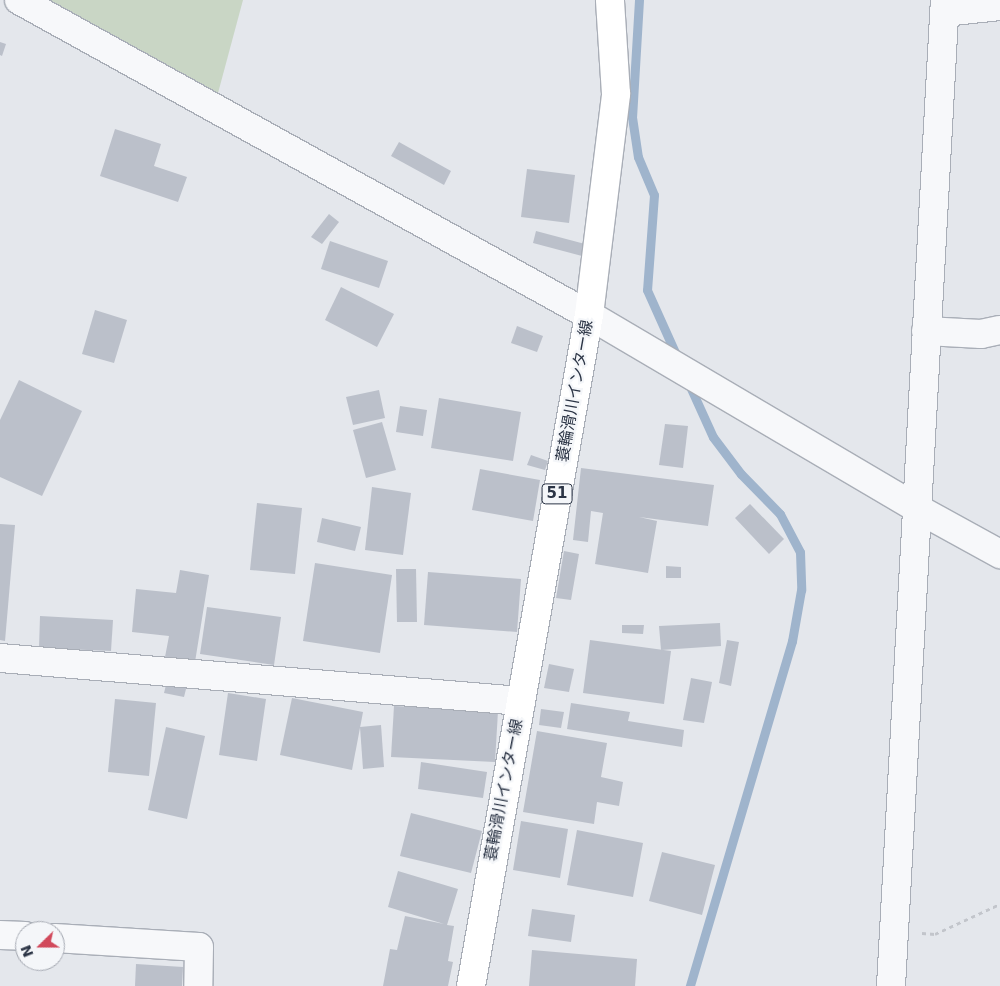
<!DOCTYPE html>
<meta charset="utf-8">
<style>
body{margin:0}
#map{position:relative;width:1000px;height:986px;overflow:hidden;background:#e4e7ec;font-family:"DejaVu Sans","Noto Sans JP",sans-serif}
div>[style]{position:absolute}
.green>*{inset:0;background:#c9d6c5}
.stream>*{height:9px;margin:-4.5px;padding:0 4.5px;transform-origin:4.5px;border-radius:4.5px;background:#9fb4cc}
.building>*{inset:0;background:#bbc0ca}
.path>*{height:3px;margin-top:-1.5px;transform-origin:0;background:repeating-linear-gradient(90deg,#c2c5cb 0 4px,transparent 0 8px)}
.roads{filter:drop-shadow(1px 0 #a9aeb7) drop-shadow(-1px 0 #a9aeb7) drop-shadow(0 1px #a9aeb7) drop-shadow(0 -1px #a9aeb7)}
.minor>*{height:28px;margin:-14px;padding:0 14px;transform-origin:14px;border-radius:14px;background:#f7f8fa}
.tertiary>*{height:28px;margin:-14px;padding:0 14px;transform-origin:14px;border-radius:14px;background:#f7f8fa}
.primary>*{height:28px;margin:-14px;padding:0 14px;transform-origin:14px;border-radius:14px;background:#fff}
span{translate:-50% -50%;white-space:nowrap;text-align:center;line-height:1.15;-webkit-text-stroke:4.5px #f4f6f9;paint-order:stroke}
.shield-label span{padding:1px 4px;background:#f4f6f9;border:1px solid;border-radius:4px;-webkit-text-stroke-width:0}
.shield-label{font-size:15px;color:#2b3445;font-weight:700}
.street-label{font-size:16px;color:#2b3445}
.north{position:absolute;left:15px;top:921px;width:50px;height:50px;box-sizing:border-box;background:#f4f6f9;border:1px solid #a4a8b1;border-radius:50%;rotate:248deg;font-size:14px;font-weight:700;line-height:20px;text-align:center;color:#2b3445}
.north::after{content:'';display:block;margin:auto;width:18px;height:22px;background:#d1495b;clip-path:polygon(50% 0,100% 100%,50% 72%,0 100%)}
</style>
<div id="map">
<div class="green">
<div style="clip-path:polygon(19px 0,243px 0,214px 108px)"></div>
</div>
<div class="stream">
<div style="left:639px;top:0;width:117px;rotate:93.4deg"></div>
<div style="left:632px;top:117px;width:40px;rotate:81.5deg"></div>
<div style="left:638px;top:157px;width:41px;rotate:67.2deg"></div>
<div style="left:654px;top:195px;width:95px;rotate:94.2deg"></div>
<div style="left:647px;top:290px;width:76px;rotate:65.8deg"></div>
<div style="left:688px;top:382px;width:60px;rotate:65.6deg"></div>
<div style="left:713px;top:437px;width:46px;rotate:52.9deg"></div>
<div style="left:741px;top:474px;width:56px;rotate:45.7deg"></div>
<div style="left:780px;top:514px;width:43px;rotate:62.2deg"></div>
<div style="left:800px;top:552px;width:38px;rotate:88deg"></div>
<div style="left:801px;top:590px;width:52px;rotate:100deg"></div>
<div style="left:792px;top:641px;width:360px;rotate:106.5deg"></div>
</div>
<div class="building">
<div style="clip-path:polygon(0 42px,6px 44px,2px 56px,0 55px)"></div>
<div style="clip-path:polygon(115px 129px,161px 144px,154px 166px,187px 177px,178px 202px,100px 176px)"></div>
<div style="clip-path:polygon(399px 142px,451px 171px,444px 185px,391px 156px)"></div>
<div style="clip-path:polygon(527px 169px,575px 175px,569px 223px,521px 217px)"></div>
<div style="clip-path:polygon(329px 214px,339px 222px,322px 244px,311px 237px)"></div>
<div style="clip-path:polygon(536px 231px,585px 244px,582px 256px,533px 243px)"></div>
<div style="clip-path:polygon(330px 241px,388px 261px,379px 288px,321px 269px)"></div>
<div style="clip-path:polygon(341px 287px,394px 314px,377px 347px,325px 320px)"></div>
<div style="clip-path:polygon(95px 310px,127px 320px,114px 363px,82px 354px)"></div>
<div style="clip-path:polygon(517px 326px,543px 336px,537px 352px,511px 343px)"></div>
<div style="clip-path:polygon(19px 380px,82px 411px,42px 496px,0 477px,0 420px)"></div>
<div style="clip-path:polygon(379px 390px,385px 418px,353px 425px,346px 397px)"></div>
<div style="clip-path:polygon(439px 398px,521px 412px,513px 461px,431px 448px)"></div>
<div style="clip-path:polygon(400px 406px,427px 410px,423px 436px,396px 432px)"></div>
<div style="clip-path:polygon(382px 422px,396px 470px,366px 478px,353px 430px)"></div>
<div style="clip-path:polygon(665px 424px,688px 426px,683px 468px,659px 465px)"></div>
<div style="clip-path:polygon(531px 455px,548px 461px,545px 470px,527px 465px)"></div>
<div style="clip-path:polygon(581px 468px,714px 485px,708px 526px,639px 517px,657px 521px,648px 573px,595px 564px,603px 513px,591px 511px,588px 542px,573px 540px)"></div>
<div style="clip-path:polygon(480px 469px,540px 480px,533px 521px,472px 510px)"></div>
<div style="clip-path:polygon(372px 487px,411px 493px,403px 555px,365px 550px)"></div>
<div style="clip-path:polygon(257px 503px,302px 508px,295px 574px,250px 570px)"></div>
<div style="clip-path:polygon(750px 504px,784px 539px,769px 554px,735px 518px)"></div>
<div style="clip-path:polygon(322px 518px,361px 527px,355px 551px,317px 542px)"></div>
<div style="clip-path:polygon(0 524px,15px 525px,5px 641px,0 640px)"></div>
<div style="clip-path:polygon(564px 551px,579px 554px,571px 600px,556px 598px)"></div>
<div style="clip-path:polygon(315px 563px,392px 575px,380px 653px,303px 641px)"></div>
<div style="clip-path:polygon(666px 566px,681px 567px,681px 578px,666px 578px)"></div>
<div style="clip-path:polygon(396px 569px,416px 569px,417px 622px,397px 622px)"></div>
<div style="clip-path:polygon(180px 570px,209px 575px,195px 662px,165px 657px,169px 636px,132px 632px,136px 589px,176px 593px)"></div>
<div style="clip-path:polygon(428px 572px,521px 579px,517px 632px,424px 625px)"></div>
<div style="clip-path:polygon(207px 607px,281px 617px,274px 665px,200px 654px)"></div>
<div style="clip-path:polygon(40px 616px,113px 620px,111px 651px,39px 648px)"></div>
<div style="clip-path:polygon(720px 623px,721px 646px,661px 650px,659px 626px)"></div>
<div style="clip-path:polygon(622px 625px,644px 625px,643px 634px,622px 633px)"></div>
<div style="clip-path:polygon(590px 640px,671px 651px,664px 704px,583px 693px)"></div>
<div style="clip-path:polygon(727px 640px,739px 642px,731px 686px,719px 683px)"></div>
<div style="clip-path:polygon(549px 664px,574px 669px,569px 692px,544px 688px)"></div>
<div style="clip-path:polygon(691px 678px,712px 682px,704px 723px,683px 720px)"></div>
<div style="clip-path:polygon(167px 681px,187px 685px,184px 697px,164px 693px)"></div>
<div style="clip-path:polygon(228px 693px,266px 699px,257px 761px,219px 755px)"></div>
<div style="clip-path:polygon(292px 698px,363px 712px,352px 770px,280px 755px)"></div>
<div style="clip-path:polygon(115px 699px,156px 703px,149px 776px,108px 772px)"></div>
<div style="clip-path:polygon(571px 703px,630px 712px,628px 721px,684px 730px,682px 747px,567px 729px)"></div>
<div style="clip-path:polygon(394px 706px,498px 711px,495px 762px,391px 757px)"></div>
<div style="clip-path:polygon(541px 709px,564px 712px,561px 728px,539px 725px)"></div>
<div style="clip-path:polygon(381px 725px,384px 767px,363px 769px,360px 727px)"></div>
<div style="clip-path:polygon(166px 727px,205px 736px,187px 819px,148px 810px)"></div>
<div style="clip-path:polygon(537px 731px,607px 743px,601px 777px,623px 782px,619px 806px,597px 802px,594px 824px,523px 812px)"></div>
<div style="clip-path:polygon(421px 762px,487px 772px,483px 798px,418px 789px)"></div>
<div style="clip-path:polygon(411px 813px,482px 831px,471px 873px,400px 856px)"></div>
<div style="clip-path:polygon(521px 821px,568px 829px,560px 878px,513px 870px)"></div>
<div style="clip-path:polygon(577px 830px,643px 843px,633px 897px,567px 885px)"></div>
<div style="clip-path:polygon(662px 852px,715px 865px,702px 915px,649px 901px)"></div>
<div style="clip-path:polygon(398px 871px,458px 889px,447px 925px,454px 926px,448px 961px,453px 962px,448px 986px,383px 986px,390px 949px,397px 950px,405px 916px,444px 924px,388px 907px)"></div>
<div style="clip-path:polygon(532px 909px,575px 915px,571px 942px,528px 936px)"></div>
<div style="clip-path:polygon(532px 950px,637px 959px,635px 986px,529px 986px)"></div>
<div style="clip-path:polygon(136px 964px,183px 967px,182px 986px,135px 986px)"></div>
</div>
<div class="path">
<div style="left:922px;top:933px;width:13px;rotate:4deg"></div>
<div style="left:935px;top:934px;width:72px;rotate:-24.8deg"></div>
</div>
<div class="roads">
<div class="minor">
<div style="left:944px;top:12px;width:56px;rotate:-6.1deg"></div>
<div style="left:926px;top:331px;width:55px;rotate:3.1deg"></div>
<div style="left:981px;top:334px;width:19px;rotate:-12deg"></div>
<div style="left:0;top:658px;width:523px;rotate:4.72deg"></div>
<div style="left:0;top:935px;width:25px;rotate:2deg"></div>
<div style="left:55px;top:938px;width:144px;rotate:3.6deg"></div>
<div style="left:199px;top:947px;width:39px;rotate:91deg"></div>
</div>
<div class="tertiary">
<div style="left:19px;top:0;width:651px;rotate:28.93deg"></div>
<div style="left:589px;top:315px;width:382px;rotate:30.5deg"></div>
<div style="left:918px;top:509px;width:94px;rotate:28.8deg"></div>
<div style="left:891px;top:986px;width:987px;rotate:-86.87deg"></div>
</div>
<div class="primary">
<div style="left:471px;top:986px;width:681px;rotate:-80.03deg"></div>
<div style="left:589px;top:315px;width:223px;rotate:-83deg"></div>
<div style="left:616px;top:94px;width:94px;rotate:-93.7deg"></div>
</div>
</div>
<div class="shield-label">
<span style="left:557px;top:494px">51</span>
</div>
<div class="street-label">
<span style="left:575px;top:391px;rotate:-80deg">蓑輪滑川インター線</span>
<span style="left:504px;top:790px;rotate:-79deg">蓑輪滑川インター線</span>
</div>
<div class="north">N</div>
</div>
